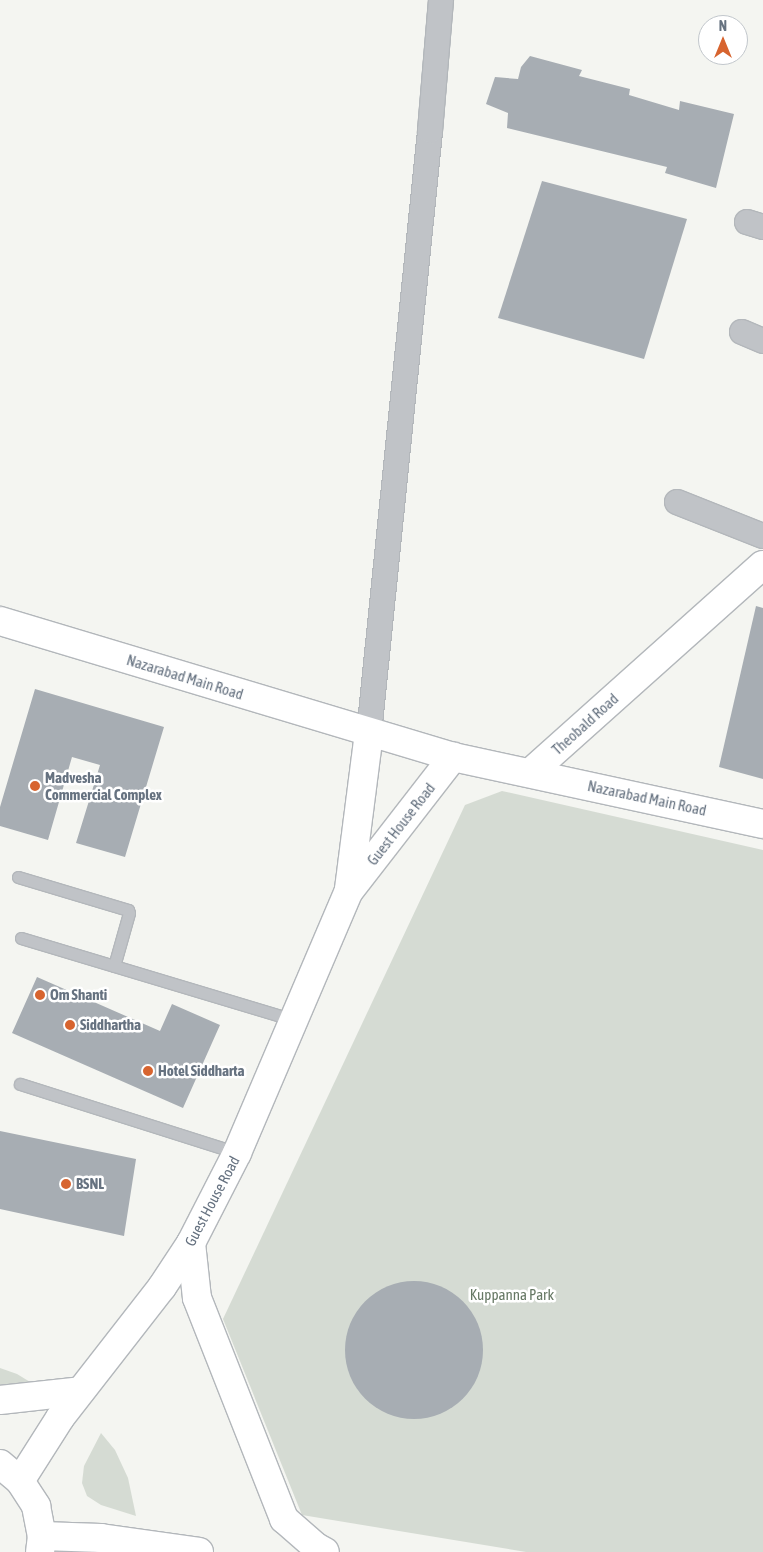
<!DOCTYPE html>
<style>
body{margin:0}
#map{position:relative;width:763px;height:1552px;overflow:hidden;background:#f4f5f1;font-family:"Asap Condensed",sans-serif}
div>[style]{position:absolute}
.green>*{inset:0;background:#d5dbd3}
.building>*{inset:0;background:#a7adb3}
.round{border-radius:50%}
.roads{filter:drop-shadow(1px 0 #b3b7bb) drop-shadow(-1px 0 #b3b7bb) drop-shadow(0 1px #b3b7bb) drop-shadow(0 -1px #b3b7bb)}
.service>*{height:11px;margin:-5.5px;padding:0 5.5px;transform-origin:5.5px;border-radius:5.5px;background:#c0c3c7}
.minor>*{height:24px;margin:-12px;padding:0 12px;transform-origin:12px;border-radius:12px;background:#c0c3c7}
.secondary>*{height:28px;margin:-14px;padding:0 14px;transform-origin:14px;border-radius:14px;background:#fff}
.primary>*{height:28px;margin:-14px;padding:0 14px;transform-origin:14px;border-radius:14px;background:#fff}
.dots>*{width:14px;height:14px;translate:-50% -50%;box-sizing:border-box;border:2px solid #fff;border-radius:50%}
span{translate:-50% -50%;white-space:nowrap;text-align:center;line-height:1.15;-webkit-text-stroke:5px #fff;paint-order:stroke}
.street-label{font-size:15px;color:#667280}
.poi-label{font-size:15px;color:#667280;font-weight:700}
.left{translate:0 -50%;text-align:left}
.park-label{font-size:15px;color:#667864}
.north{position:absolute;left:698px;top:15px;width:50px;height:50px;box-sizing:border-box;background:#fff;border:1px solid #c2c7cc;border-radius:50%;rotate:0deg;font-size:14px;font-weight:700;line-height:20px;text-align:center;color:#667280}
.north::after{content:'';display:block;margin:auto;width:18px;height:22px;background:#d7642f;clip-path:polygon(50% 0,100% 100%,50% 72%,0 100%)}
</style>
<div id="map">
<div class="green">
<div style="clip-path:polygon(502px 791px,763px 850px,763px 1552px,526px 1552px,302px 1515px,223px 1319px,465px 805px)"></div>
<div style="clip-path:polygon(0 1368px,17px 1374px,40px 1388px,0 1412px)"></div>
<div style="clip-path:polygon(101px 1433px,115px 1450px,128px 1478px,136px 1516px,101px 1505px,87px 1496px,82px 1483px,84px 1466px)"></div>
</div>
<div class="building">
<div style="clip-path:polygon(530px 56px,582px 70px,579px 76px,630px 89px,629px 95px,679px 110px,680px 101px,734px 114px,716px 188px,665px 173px,667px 167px,507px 128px,508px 113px,486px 104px,495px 77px,518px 79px,521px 67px)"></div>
<div style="clip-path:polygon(542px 181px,687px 219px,644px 359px,498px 318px)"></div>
<div style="clip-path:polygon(756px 606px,763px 608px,763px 779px,719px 767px)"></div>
<div style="clip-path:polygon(35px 689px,164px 727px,125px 857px,76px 843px,100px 765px,72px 757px,48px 840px,0 826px,0 807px)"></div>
<div style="clip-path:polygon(37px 977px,160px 1031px,172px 1004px,220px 1025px,183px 1108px,12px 1033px)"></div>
<div style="clip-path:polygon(0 1131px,136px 1159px,124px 1236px,0 1209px)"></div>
<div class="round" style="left:345px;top:1281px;width:138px;height:138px"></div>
</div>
<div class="roads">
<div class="service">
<div style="left:18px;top:877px;width:115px;rotate:16.7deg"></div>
<div style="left:128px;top:910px;width:3px;rotate:72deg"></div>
<div style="left:129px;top:913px;width:55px;rotate:105.8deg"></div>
<div style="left:21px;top:938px;width:285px;rotate:16.7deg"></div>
<div style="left:20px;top:1084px;width:228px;rotate:17.6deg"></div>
</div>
<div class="minor">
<div style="left:747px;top:222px;width:17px;rotate:17deg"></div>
<div style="left:742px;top:332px;width:23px;rotate:23deg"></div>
<div style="left:677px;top:502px;width:92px;rotate:21.6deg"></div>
<div style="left:369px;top:733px;width:605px;rotate:-84.21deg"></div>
<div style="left:430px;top:131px;width:131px;rotate:-85.2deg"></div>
</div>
<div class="secondary">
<div style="left:530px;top:773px;width:312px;rotate:-41.8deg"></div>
<div style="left:42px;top:1536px;width:59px;rotate:1.9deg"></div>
<div style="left:101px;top:1538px;width:99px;rotate:8.1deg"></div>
</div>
<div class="primary">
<div style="left:0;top:621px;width:473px;rotate:16.7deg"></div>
<div style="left:453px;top:757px;width:317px;rotate:12.2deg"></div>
<div style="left:349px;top:889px;width:157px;rotate:-82.7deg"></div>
<div style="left:191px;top:1243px;width:55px;rotate:83.8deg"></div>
<div style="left:197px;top:1298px;width:238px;rotate:68.5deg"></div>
<div style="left:284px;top:1519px;width:43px;rotate:41.2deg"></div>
<div style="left:316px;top:1547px;width:10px;rotate:29deg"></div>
<div style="left:0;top:1400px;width:81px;rotate:-6.3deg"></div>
<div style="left:0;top:1464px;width:26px;rotate:40deg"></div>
<div style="left:20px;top:1481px;width:30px;rotate:57deg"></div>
<div style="left:36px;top:1506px;width:31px;rotate:79deg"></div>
<div style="left:42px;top:1536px;width:16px;rotate:97deg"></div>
<div style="left:20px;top:1481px;width:75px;rotate:-57.6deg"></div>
<div style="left:60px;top:1418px;width:166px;rotate:-52.1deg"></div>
<div style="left:162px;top:1287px;width:53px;rotate:-56.6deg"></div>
<div style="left:191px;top:1243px;width:101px;rotate:-62.9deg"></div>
<div style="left:237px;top:1153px;width:285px;rotate:-66.9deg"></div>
<div style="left:349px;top:891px;width:170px;rotate:-52.2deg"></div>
</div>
</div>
<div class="dots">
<div style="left:35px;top:786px;background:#d7642f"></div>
<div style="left:40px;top:995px;background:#d7642f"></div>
<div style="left:70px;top:1025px;background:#d7642f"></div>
<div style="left:148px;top:1071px;background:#d7642f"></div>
<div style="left:66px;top:1184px;background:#d7642f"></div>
</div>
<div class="street-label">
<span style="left:185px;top:677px;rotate:17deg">Nazarabad Main Road</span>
<span style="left:585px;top:724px;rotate:-42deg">Theobald Road</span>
<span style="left:647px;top:798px;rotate:12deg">Nazarabad Main Road</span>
<span style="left:401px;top:824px;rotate:-52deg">Guest House Road</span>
<span style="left:212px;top:1201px;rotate:-62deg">Guest House Road</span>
</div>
<div class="poi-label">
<span class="left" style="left:45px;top:786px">Madvesha<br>Commercial Complex</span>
<span class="left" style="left:50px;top:995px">Om Shanti</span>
<span class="left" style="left:80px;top:1025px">Siddhartha</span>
<span class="left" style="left:158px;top:1071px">Hotel Siddharta</span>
<span class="left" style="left:76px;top:1184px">BSNL</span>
</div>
<div class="park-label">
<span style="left:512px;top:1295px">Kuppanna Park</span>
</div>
<div class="north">N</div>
</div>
